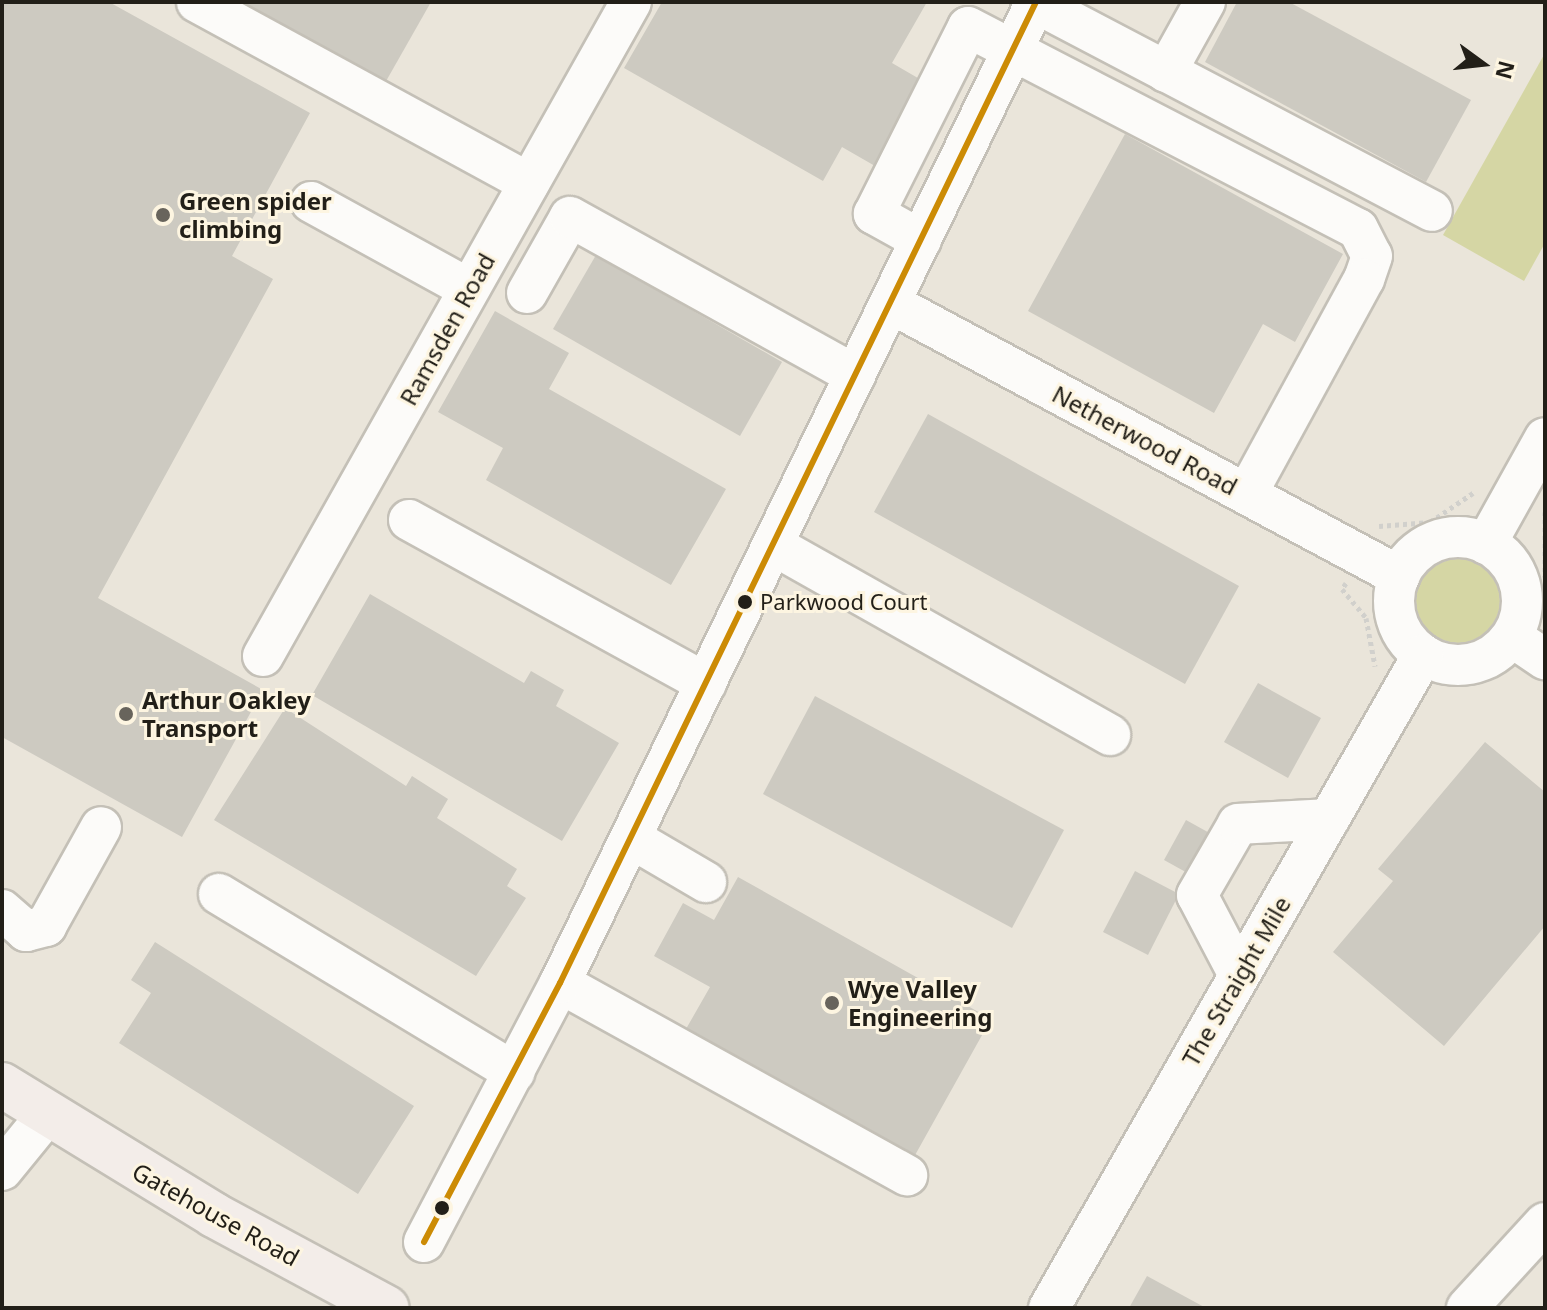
<!DOCTYPE html>
<style>
body{margin:0}
#map{position:relative;width:1547px;height:1310px;overflow:hidden;background:#eae5da;font-family:"Noto Sans",sans-serif}
div>[style]{position:absolute}
.green>*{inset:0;background:#d5d6a4}
.round{border-radius:50%}
.building>*{inset:0;background:#cdcac1}
.path>*{height:5px;margin-top:-2.5px;transform-origin:0;background:repeating-linear-gradient(90deg,#d1d0cc 0 4px,transparent 0 8px)}
.roads{filter:drop-shadow(2px 0 #c4c0b7) drop-shadow(-2px 0 #c4c0b7) drop-shadow(0 2px #c4c0b7) drop-shadow(0 -2px #c4c0b7)}
.minor>*{height:40px;margin:-20px;padding:0 20px;transform-origin:20px;border-radius:20px;background:#fcfbf9}
.minor>.ring{margin:-20px;padding:0;box-sizing:content-box;background:none;border:40px solid #fcfbf9;border-radius:50%}
.major>*{height:44px;margin:-22px;padding:0 22px;transform-origin:22px;border-radius:22px;background:#f3ede9}
.bus-1>*{height:6px;margin:-3px;padding:0 3px;transform-origin:3px;border-radius:3px;background:#cc8b05}
.dots>*{width:22px;height:22px;translate:-50% -50%;box-sizing:border-box;border:4px solid #fdf5e1;border-radius:50%}
span{translate:-50% -50%;white-space:nowrap;text-align:center;line-height:1.15;-webkit-text-stroke:6px #fdf5e1;paint-order:stroke}
.bus-label{font-size:22px;color:#221f18}
.left{translate:0 -50%;text-align:left}
.poi-label{font-size:24px;color:#221f18;font-weight:700}
.street-label{font-size:24px;color:#221f18}
.frame{position:absolute;inset:0;border:4px solid #221f18;pointer-events:none}
.north{position:absolute;left:1443px;top:24px;width:80px;height:80px;-webkit-text-stroke:6px #fdf5e1;paint-order:stroke;rotate:105deg;font-size:22px;font-weight:700;line-height:32px;text-align:center;color:#221f18}
.north::after{content:'';display:block;margin:auto;width:28px;height:36px;background:#221f18;clip-path:polygon(50% 0,100% 100%,50% 72%,0 100%)}
</style>
<div id="map">
<div class="green">
<div style="clip-path:polygon(1545px 53px,1545px 243px,1524px 281px,1443px 235px)"></div>
<div class="round" style="left:1416px;top:559px;width:84px;height:84px"></div>
</div>
<div class="building">
<div style="clip-path:polygon(2px 2px,109px 2px,310px 113px,232px 256px,273px 279px,98px 598px,263px 690px,182px 837px,2px 737px)"></div>
<div style="clip-path:polygon(226px 2px,431px 2px,381px 90px)"></div>
<div style="clip-path:polygon(662px 2px,927px 2px,892px 63px,923px 81px,875px 166px,842px 147px,823px 181px,624px 68px)"></div>
<div style="clip-path:polygon(1237px 2px,1289px 2px,1471px 100px,1426px 182px,1205px 62px)"></div>
<div style="clip-path:polygon(1125px 134px,1343px 254px,1295px 342px,1263px 324px,1214px 413px,1028px 311px)"></div>
<div style="clip-path:polygon(596px 255px,782px 362px,740px 436px,553px 329px)"></div>
<div style="clip-path:polygon(495px 311px,569px 353px,549px 389px,726px 489px,671px 585px,486px 480px,503px 448px,438px 412px)"></div>
<div style="clip-path:polygon(928px 414px,1239px 586px,1185px 684px,874px 512px)"></div>
<div style="clip-path:polygon(370px 594px,524px 683px,531px 671px,564px 690px,556px 706px,619px 743px,562px 841px,312px 695px)"></div>
<div style="clip-path:polygon(1258px 683px,1321px 718px,1288px 778px,1224px 742px)"></div>
<div style="clip-path:polygon(815px 696px,1064px 830px,1012px 928px,763px 794px)"></div>
<div style="clip-path:polygon(285px 708px,406px 786px,412px 776px,448px 799px,437px 818px,517px 869px,507px 886px,526px 898px,476px 976px,214px 820px)"></div>
<div style="clip-path:polygon(1485px 742px,1545px 792px,1545px 926px,1444px 1046px,1333px 952px,1393px 881px,1378px 869px)"></div>
<div style="clip-path:polygon(1186px 820px,1242px 851px,1220px 891px,1164px 860px)"></div>
<div style="clip-path:polygon(1135px 871px,1179px 894px,1148px 955px,1103px 932px)"></div>
<div style="clip-path:polygon(738px 877px,991px 1019px,914px 1157px,686px 1029px,710px 987px,654px 956px,683px 903px,714px 920px)"></div>
<div style="clip-path:polygon(155px 942px,414px 1106px,358px 1194px,119px 1043px,151px 993px,131px 980px)"></div>
<div style="clip-path:polygon(1147px 1276px,1206px 1308px,1129px 1308px)"></div>
</div>
<div class="path">
<div style="left:1545px;top:512px;width:65px;rotate:90deg"></div>
<div style="left:1379px;top:526px;width:51px;rotate:-4.5deg"></div>
<div style="left:1430px;top:522px;width:52px;rotate:-34deg"></div>
<div style="left:1346px;top:583px;width:7px;rotate:124deg"></div>
<div style="left:1342px;top:589px;width:38px;rotate:50deg"></div>
<div style="left:1366px;top:618px;width:49px;rotate:79.4deg"></div>
</div>
<div class="roads">
<div class="minor">
<div style="left:197px;top:2px;width:378px;rotate:28.6deg"></div>
<div style="left:1036px;top:3px;width:447px;rotate:27.7deg"></div>
<div style="left:1166px;top:72px;width:80px;rotate:-60.9deg"></div>
<div style="left:311px;top:202px;width:180px;rotate:28.8deg"></div>
<div style="left:921px;top:240px;width:54px;rotate:-151deg"></div>
<div style="left:874px;top:214px;width:209px;rotate:-63.3deg"></div>
<div style="left:968px;top:27px;width:439px;rotate:27.4deg"></div>
<div style="left:1358px;top:229px;width:30px;rotate:63deg"></div>
<div style="left:1372px;top:256px;width:24px;rotate:109deg"></div>
<div style="left:1364px;top:279px;width:245px;rotate:118.6deg"></div>
<div style="left:527px;top:293px;width:87px;rotate:-60.5deg"></div>
<div style="left:570px;top:217px;width:326px;rotate:29deg"></div>
<div style="left:890px;top:303px;width:578px;rotate:28.21deg"></div>
<div style="left:409px;top:520px;width:339px;rotate:28.8deg"></div>
<div class="ring" style="left:1394px;top:537px;width:88px;height:88px"></div>
<div style="left:1486px;top:544px;width:121px;rotate:-60.9deg"></div>
<div style="left:773px;top:545px;width:387px;rotate:29.4deg"></div>
<div style="left:1512px;top:637px;width:40px;rotate:34deg"></div>
<div style="left:263px;top:656px;width:750px;rotate:-60.63deg"></div>
<div style="left:631px;top:838px;width:87px;rotate:30.4deg"></div>
<div style="left:219px;top:894px;width:345px;rotate:31.1deg"></div>
<div style="left:2px;top:910px;width:32px;rotate:41deg"></div>
<div style="left:26px;top:931px;width:21px;rotate:-14deg"></div>
<div style="left:46px;top:926px;width:113px;rotate:-60.9deg"></div>
<div style="left:1239px;top:975px;width:90px;rotate:-117.7deg"></div>
<div style="left:1197px;top:895px;width:82px;rotate:-60deg"></div>
<div style="left:1238px;top:824px;width:91px;rotate:-3.1deg"></div>
<div style="left:560px;top:983px;width:397px;rotate:29deg"></div>
<div style="left:2px;top:1170px;width:70px;rotate:-50.8deg"></div>
<div style="left:424px;top:1242px;width:293px;rotate:-62.3deg"></div>
<div style="left:560px;top:983px;width:1090px;rotate:-64.12deg"></div>
<div style="left:1049px;top:1308px;width:753px;rotate:-60.2deg"></div>
<div style="left:1467px;top:1308px;width:115px;rotate:-47.5deg"></div>
</div>
<div class="major">
<div style="left:2px;top:1085px;width:249px;rotate:31.5deg"></div>
<div style="left:214px;top:1215px;width:196px;rotate:28.3deg"></div>
</div>
</div>
<div class="bus-1">
<div style="left:424px;top:1242px;width:293px;rotate:-62.3deg"></div>
<div style="left:560px;top:983px;width:1090px;rotate:-64.12deg"></div>
</div>
<div class="dots">
<div style="left:163px;top:215px;background:#68645c"></div>
<div style="left:745px;top:602px;background:#221f18"></div>
<div style="left:126px;top:714px;background:#68645c"></div>
<div style="left:832px;top:1003px;background:#68645c"></div>
<div style="left:442px;top:1208px;background:#221f18"></div>
</div>
<div class="bus-label">
<span class="left" style="left:760px;top:602px">Parkwood Court</span>
</div>
<div class="poi-label">
<span class="left" style="left:179px;top:215px">Green spider<br>climbing</span>
<span class="left" style="left:142px;top:714px">Arthur Oakley<br>Transport</span>
<span class="left" style="left:848px;top:1003px">Wye Valley<br>Engineering</span>
</div>
<div class="street-label">
<span style="left:447px;top:329px;rotate:-61deg">Ramsden Road</span>
<span style="left:1145px;top:440px;rotate:28deg">Netherwood Road</span>
<span style="left:1236px;top:981px;rotate:-60deg">The Straight Mile</span>
<span style="left:216px;top:1214px;rotate:29deg">Gatehouse Road</span>
</div>
<div class="frame"></div>
<div class="north">N</div>
</div>
